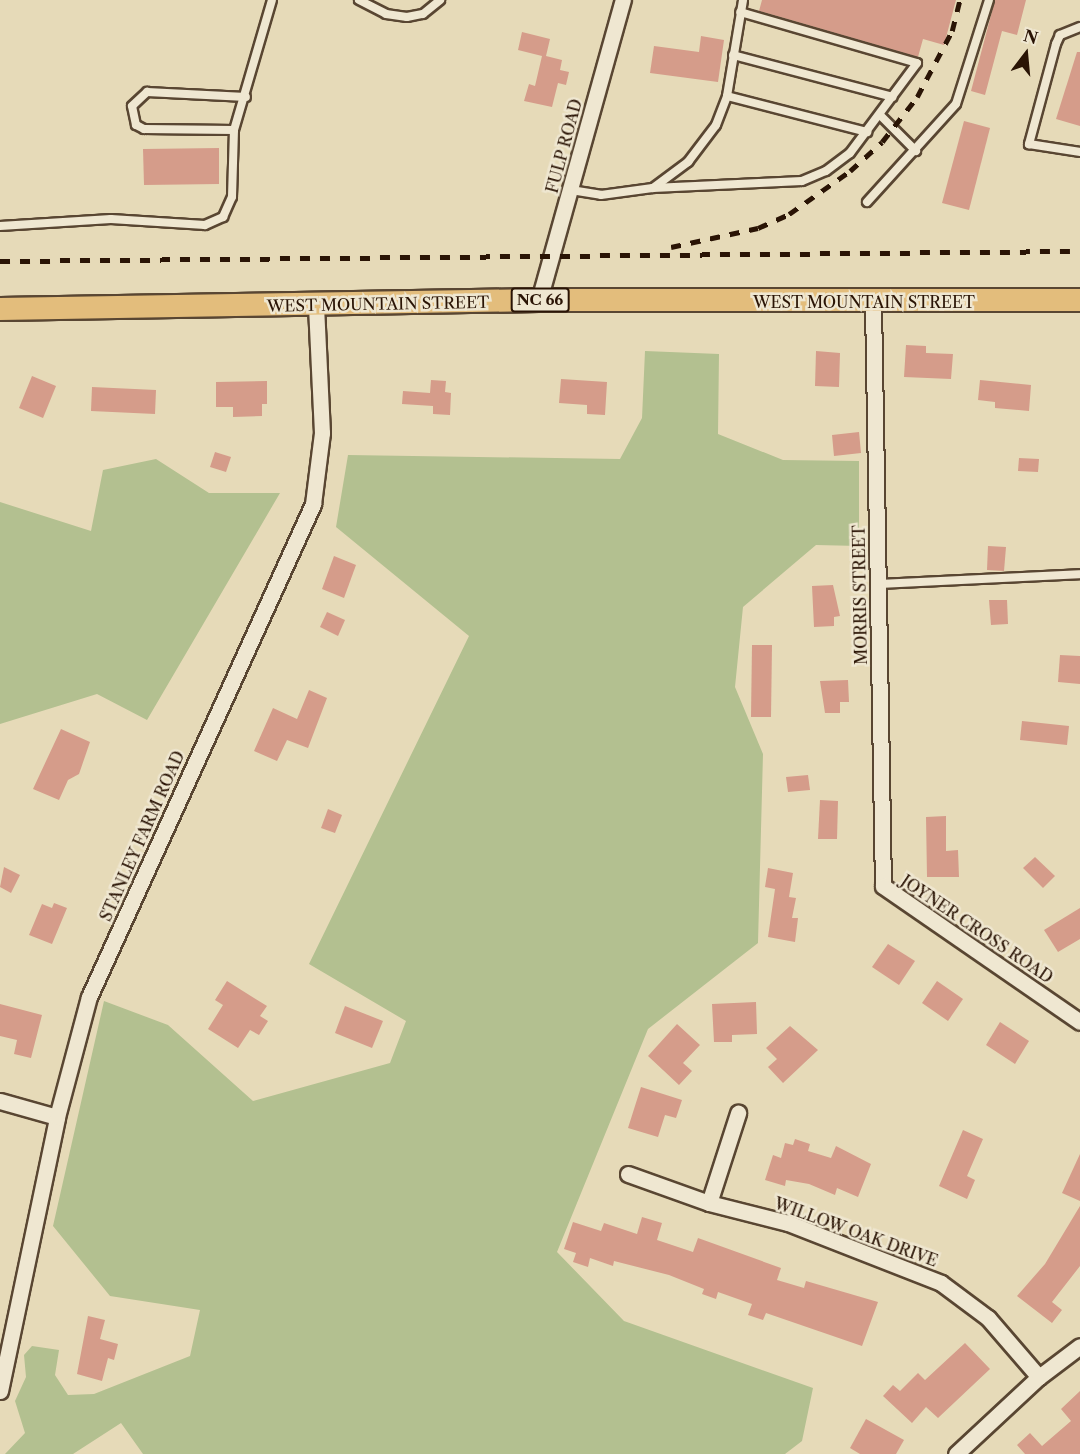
<!DOCTYPE html>
<style>
body{margin:0}
#map{position:relative;width:1080px;height:1454px;overflow:hidden;background:#e6dab8;font-family:"Libre Caslon Text",serif}
div>[style]{position:absolute}
.green>*{inset:0;background:#b3c090}
.building>*{inset:0;background:#d59c8a}
.roads{filter:drop-shadow(2px 0 #594632) drop-shadow(-2px 0 #594632) drop-shadow(0 2px #594632) drop-shadow(0 -2px #594632)}
.service>*{height:8px;margin:-4px;padding:0 4px;transform-origin:4px;border-radius:4px;background:#efe7d1}
.minor>*{height:15px;margin:-7.5px;padding:0 7.5px;transform-origin:7.5px;border-radius:7.5px;background:#efe7d1}
.primary>*{height:22px;margin:-11px;padding:0 11px;transform-origin:11px;border-radius:11px;background:#e3bd7c}
.rail>*{height:4.5px;margin-top:-2.25px;transform-origin:0;background:repeating-linear-gradient(90deg,#2a1405 0 10px,transparent 0 20px)}
span{translate:-50% -50%;white-space:nowrap;text-align:center;line-height:1.15;-webkit-text-stroke:5px #efe7d1;paint-order:stroke}
.shield-label span{padding:2px 4px;background:#efe7d1;border:2px solid;border-radius:4px;-webkit-text-stroke-width:0}
.shield-label{font-size:15px;color:#2a1405;font-weight:700}
.street-label{font-size:16px;color:#2a1405}
.north{position:absolute;left:996px;top:24px;width:60px;height:60px;-webkit-text-stroke:4px #efe7d1;paint-order:stroke;rotate:16deg;font-size:16px;font-weight:700;line-height:24px;text-align:center;color:#2a1405}
.north::after{content:'';display:block;margin:auto;width:21px;height:27px;background:#2a1405;clip-path:polygon(50% 0,100% 100%,50% 72%,0 100%)}
</style>
<div id="map">
<div class="green">
<div style="clip-path:polygon(645px 351px,719px 354px,718px 434px,783px 460px,859px 461px,859px 546px,816px 545px,743px 607px,735px 687px,763px 754px,758px 943px,648px 1029px,557px 1252px,624px 1321px,813px 1388px,802px 1441px,785px 1454px,143px 1454px,121px 1423px,73px 1454px,5px 1454px,25px 1433px,15px 1401px,26px 1377px,24px 1355px,32px 1346px,59px 1350px,55px 1375px,68px 1395px,94px 1394px,190px 1356px,200px 1310px,110px 1296px,53px 1226px,104px 1001px,168px 1025px,253px 1101px,390px 1063px,406px 1021px,309px 964px,469px 636px,336px 527px,348px 455px,620px 459px,642px 418px)"></div>
<div style="clip-path:polygon(156px 459px,209px 493px,280px 493px,147px 720px,97px 694px,0 724px,0 502px,91px 531px,103px 470px)"></div>
</div>
<div class="building">
<div style="clip-path:polygon(762px 0,956px 0,944px 45px,923px 39px,918px 57px,759px 11px)"></div>
<div style="clip-path:polygon(995px 0,1026px 0,1017px 35px,1002px 31px,985px 95px,971px 91px)"></div>
<div style="clip-path:polygon(522px 32px,550px 39px,546px 56px,562px 60px,560px 70px,569px 72px,566px 85px,558px 83px,552px 107px,524px 101px,529px 84px,535px 86px,542px 56px,518px 50px)"></div>
<div style="clip-path:polygon(701px 36px,724px 40px,718px 82px,650px 73px,654px 46px,699px 52px)"></div>
<div style="clip-path:polygon(1077px 52px,1080px 52px,1080px 126px,1056px 119px)"></div>
<div style="clip-path:polygon(964px 121px,990px 128px,969px 210px,942px 203px)"></div>
<div style="clip-path:polygon(219px 148px,219px 184px,144px 185px,143px 149px)"></div>
<div style="clip-path:polygon(906px 345px,926px 346px,926px 353px,953px 354px,951px 379px,904px 377px)"></div>
<div style="clip-path:polygon(816px 351px,840px 353px,839px 387px,815px 386px)"></div>
<div style="clip-path:polygon(32px 376px,56px 386px,43px 418px,19px 408px)"></div>
<div style="clip-path:polygon(561px 379px,607px 382px,605px 415px,587px 414px,587px 405px,559px 403px)"></div>
<div style="clip-path:polygon(431px 380px,446px 381px,445px 392px,451px 393px,450px 415px,433px 414px,433px 406px,402px 404px,403px 391px,430px 393px)"></div>
<div style="clip-path:polygon(980px 380px,1031px 385px,1029px 411px,995px 408px,995px 402px,978px 400px)"></div>
<div style="clip-path:polygon(267px 381px,267px 404px,262px 404px,262px 416px,233px 417px,233px 407px,216px 407px,216px 382px)"></div>
<div style="clip-path:polygon(92px 387px,156px 390px,155px 414px,91px 411px)"></div>
<div style="clip-path:polygon(859px 432px,861px 453px,834px 456px,832px 435px)"></div>
<div style="clip-path:polygon(215px 452px,231px 457px,226px 472px,210px 467px)"></div>
<div style="clip-path:polygon(1019px 458px,1039px 459px,1038px 472px,1018px 471px)"></div>
<div style="clip-path:polygon(988px 546px,1006px 547px,1004px 571px,987px 570px)"></div>
<div style="clip-path:polygon(334px 556px,356px 565px,344px 598px,322px 589px)"></div>
<div style="clip-path:polygon(833px 585px,840px 616px,834px 617px,834px 626px,814px 627px,812px 586px)"></div>
<div style="clip-path:polygon(989px 600px,1007px 600px,1008px 624px,991px 625px)"></div>
<div style="clip-path:polygon(327px 612px,345px 620px,338px 636px,320px 627px)"></div>
<div style="clip-path:polygon(752px 645px,772px 645px,771px 717px,751px 717px)"></div>
<div style="clip-path:polygon(1060px 655px,1080px 656px,1080px 684px,1058px 682px)"></div>
<div style="clip-path:polygon(848px 680px,849px 702px,840px 702px,840px 713px,825px 713px,820px 681px)"></div>
<div style="clip-path:polygon(309px 690px,327px 698px,308px 748px,287px 740px,277px 761px,254px 751px,273px 708px,297px 719px)"></div>
<div style="clip-path:polygon(1022px 721px,1069px 726px,1067px 745px,1020px 740px)"></div>
<div style="clip-path:polygon(61px 729px,90px 742px,79px 774px,68px 780px,59px 800px,33px 789px)"></div>
<div style="clip-path:polygon(808px 775px,810px 790px,788px 792px,786px 777px)"></div>
<div style="clip-path:polygon(820px 800px,838px 801px,837px 839px,818px 839px)"></div>
<div style="clip-path:polygon(328px 809px,342px 815px,335px 833px,321px 828px)"></div>
<div style="clip-path:polygon(946px 816px,946px 851px,958px 850px,959px 877px,927px 877px,926px 817px)"></div>
<div style="clip-path:polygon(1035px 857px,1055px 876px,1043px 888px,1023px 868px)"></div>
<div style="clip-path:polygon(4px 867px,20px 875px,11px 893px,0 887px)"></div>
<div style="clip-path:polygon(768px 868px,793px 873px,789px 897px,796px 898px,792px 918px,798px 918px,795px 942px,768px 937px,775px 889px,765px 887px)"></div>
<div style="clip-path:polygon(54px 903px,67px 908px,52px 944px,29px 935px,42px 904px,52px 908px)"></div>
<div style="clip-path:polygon(1080px 908px,1080px 939px,1058px 952px,1044px 930px)"></div>
<div style="clip-path:polygon(888px 944px,915px 961px,899px 985px,872px 967px)"></div>
<div style="clip-path:polygon(227px 981px,267px 1006px,260px 1016px,268px 1021px,259px 1035px,250px 1030px,238px 1048px,208px 1029px,223px 1005px,215px 1000px)"></div>
<div style="clip-path:polygon(937px 981px,963px 999px,948px 1021px,922px 1003px)"></div>
<div style="clip-path:polygon(756px 1002px,757px 1034px,732px 1035px,732px 1042px,714px 1042px,712px 1004px)"></div>
<div style="clip-path:polygon(0 1004px,42px 1015px,31px 1058px,14px 1054px,17px 1040px,0 1036px)"></div>
<div style="clip-path:polygon(345px 1006px,383px 1021px,372px 1048px,335px 1033px)"></div>
<div style="clip-path:polygon(1000px 1022px,1029px 1041px,1015px 1064px,986px 1045px)"></div>
<div style="clip-path:polygon(677px 1024px,700px 1045px,683px 1063px,692px 1071px,679px 1085px,648px 1056px)"></div>
<div style="clip-path:polygon(790px 1026px,818px 1050px,783px 1083px,768px 1067px,777px 1059px,766px 1048px)"></div>
<div style="clip-path:polygon(641px 1087px,682px 1100px,676px 1118px,665px 1115px,658px 1137px,628px 1128px)"></div>
<div style="clip-path:polygon(963px 1130px,983px 1139px,967px 1176px,975px 1180px,967px 1199px,939px 1186px)"></div>
<div style="clip-path:polygon(795px 1139px,810px 1144px,808px 1151px,831px 1158px,836px 1146px,871px 1164px,858px 1197px,837px 1188px,835px 1195px,809px 1184px,786px 1180px,785px 1186px,765px 1180px,773px 1155px,781px 1158px,785px 1143px,793px 1145px)"></div>
<div style="clip-path:polygon(1080px 1154px,1080px 1201px,1062px 1193px)"></div>
<div style="clip-path:polygon(1080px 1206px,1080px 1266px,1052px 1302px,1062px 1310px,1052px 1323px,1017px 1296px,1045px 1264px)"></div>
<div style="clip-path:polygon(642px 1217px,662px 1223px,657px 1240px,693px 1252px,698px 1238px,781px 1268px,777px 1280px,804px 1288px,806px 1281px,878px 1302px,862px 1346px,766px 1313px,763px 1320px,748px 1315px,752px 1304px,718px 1292px,716px 1299px,702px 1294px,704px 1289px,669px 1275px,614px 1261px,613px 1266px,590px 1258px,588px 1267px,573px 1262px,576px 1253px,564px 1249px,573px 1222px,601px 1231px,604px 1223px,637px 1234px)"></div>
<div style="clip-path:polygon(88px 1316px,105px 1320px,100px 1339px,118px 1344px,114px 1360px,108px 1358px,102px 1381px,77px 1374px)"></div>
<div style="clip-path:polygon(965px 1343px,990px 1369px,938px 1418px,926px 1407px,912px 1423px,883px 1396px,893px 1385px,900px 1391px,918px 1373px,925px 1380px)"></div>
<div style="clip-path:polygon(1080px 1391px,1080px 1454px,1025px 1454px,1017px 1445px,1030px 1433px,1042px 1446px,1071px 1421px,1061px 1409px)"></div>
<div style="clip-path:polygon(866px 1419px,904px 1440px,896px 1454px,860px 1454px,850px 1448px)"></div>
</div>
<div class="roads">
<div class="service">
<div style="left:359px;top:0;width:30px;rotate:27deg"></div>
<div style="left:386px;top:14px;width:21px;rotate:8deg"></div>
<div style="left:407px;top:17px;width:16px;rotate:-11deg"></div>
<div style="left:423px;top:14px;width:22px;rotate:-39deg"></div>
<div style="left:1080px;top:27px;width:22px;rotate:158deg"></div>
<div style="left:1060px;top:35px;width:10px;rotate:114deg"></div>
<div style="left:1056px;top:44px;width:104px;rotate:105.1deg"></div>
<div style="left:1029px;top:144px;width:52px;rotate:8.9deg"></div>
<div style="left:733px;top:55px;width:165px;rotate:14.7deg"></div>
<div style="left:727px;top:96px;width:145px;rotate:14.4deg"></div>
<div style="left:880px;top:115px;width:51px;rotate:45deg"></div>
<div style="left:234px;top:130px;width:90px;rotate:-179.4deg"></div>
<div style="left:144px;top:129px;width:9px;rotate:-153deg"></div>
<div style="left:136px;top:125px;width:19px;rotate:-102deg"></div>
<div style="left:132px;top:106px;width:21px;rotate:-43deg"></div>
<div style="left:147px;top:92px;width:99px;rotate:2.9deg"></div>
<div style="left:653px;top:188px;width:149px;rotate:-2.7deg"></div>
<div style="left:802px;top:181px;width:26px;rotate:-23deg"></div>
<div style="left:826px;top:171px;width:30px;rotate:-37deg"></div>
<div style="left:850px;top:153px;width:112px;rotate:-53.3deg"></div>
<div style="left:917px;top:63px;width:184px;rotate:-163.9deg"></div>
<div style="left:571px;top:190px;width:30px;rotate:9deg"></div>
<div style="left:601px;top:195px;width:52px;rotate:-7.7deg"></div>
<div style="left:653px;top:188px;width:44px;rotate:-36.6deg"></div>
<div style="left:688px;top:162px;width:46px;rotate:-52.9deg"></div>
<div style="left:716px;top:125px;width:31px;rotate:-69deg"></div>
<div style="left:727px;top:96px;width:97px;rotate:-80.5deg"></div>
<div style="left:867px;top:202px;width:132px;rotate:-47.8deg"></div>
<div style="left:956px;top:104px;width:109px;rotate:-72.4deg"></div>
<div style="left:0;top:226px;width:111px;rotate:-3.6deg"></div>
<div style="left:111px;top:219px;width:94px;rotate:3.7deg"></div>
<div style="left:205px;top:225px;width:20px;rotate:-24deg"></div>
<div style="left:223px;top:217px;width:22px;rotate:-66deg"></div>
<div style="left:232px;top:197px;width:67px;rotate:-88.3deg"></div>
<div style="left:234px;top:130px;width:135px;rotate:-73.7deg"></div>
<div style="left:878px;top:584px;width:202px;rotate:-2.8deg"></div>
</div>
<div class="minor">
<div style="left:539px;top:300px;width:312px;rotate:-74.4deg"></div>
<div style="left:873px;top:303px;width:583px;rotate:89.02deg"></div>
<div style="left:883px;top:886px;width:239px;rotate:34.6deg"></div>
<div style="left:0;top:1101px;width:59px;rotate:15.7deg"></div>
<div style="left:628px;top:1174px;width:86px;rotate:19.7deg"></div>
<div style="left:709px;top:1203px;width:81px;rotate:14.2deg"></div>
<div style="left:788px;top:1223px;width:164px;rotate:21.4deg"></div>
<div style="left:941px;top:1283px;width:59px;rotate:36.7deg"></div>
<div style="left:988px;top:1318px;width:78px;rotate:49.2deg"></div>
<div style="left:709px;top:1203px;width:95px;rotate:-72.1deg"></div>
<div style="left:0;top:1391px;width:280px;rotate:-78.2deg"></div>
<div style="left:57px;top:1117px;width:124px;rotate:-75.1deg"></div>
<div style="left:89px;top:997px;width:542px;rotate:-65.56deg"></div>
<div style="left:313px;top:504px;width:72px;rotate:-82.8deg"></div>
<div style="left:322px;top:433px;width:127px;rotate:-92.7deg"></div>
<div style="left:956px;top:1454px;width:113px;rotate:-42.9deg"></div>
<div style="left:1039px;top:1377px;width:51px;rotate:-37.1deg"></div>
</div>
<div class="primary">
<div style="left:0;top:309px;width:539px;rotate:-0.96deg"></div>
<div style="left:539px;top:300px;width:541px"></div>
</div>
</div>
<div class="rail">
<div style="left:671px;top:247px;width:89px;rotate:-12.3deg"></div>
<div style="left:758px;top:228px;width:34px;rotate:-24deg"></div>
<div style="left:789px;top:214px;width:75px;rotate:-35.2deg"></div>
<div style="left:850px;top:171px;width:43px;rotate:-42.2deg"></div>
<div style="left:882px;top:142px;width:57px;rotate:-52.1deg"></div>
<div style="left:917px;top:97px;width:75px;rotate:-62.1deg"></div>
<div style="left:952px;top:31px;width:32px;rotate:-76deg"></div>
<div style="left:0;top:261px;width:1080px;rotate:-0.53deg"></div>
</div>
<div class="shield-label">
<span style="left:540px;top:300px">NC 66</span>
</div>
<div class="street-label">
<span style="left:564px;top:146px;rotate:-75deg">FULP ROAD</span>
<span style="left:864px;top:302px">WEST MOUNTAIN STREET</span>
<span style="left:378px;top:304px;rotate:-1deg">WEST MOUNTAIN STREET</span>
<span style="left:860px;top:595px;rotate:-91deg">MORRIS STREET</span>
<span style="left:142px;top:836px;rotate:-66deg">STANLEY FARM ROAD</span>
<span style="left:977px;top:929px;rotate:34deg">JOYNER CROSS ROAD</span>
<span style="left:856px;top:1232px;rotate:20deg">WILLOW OAK DRIVE</span>
</div>
<div class="north">N</div>
</div>
